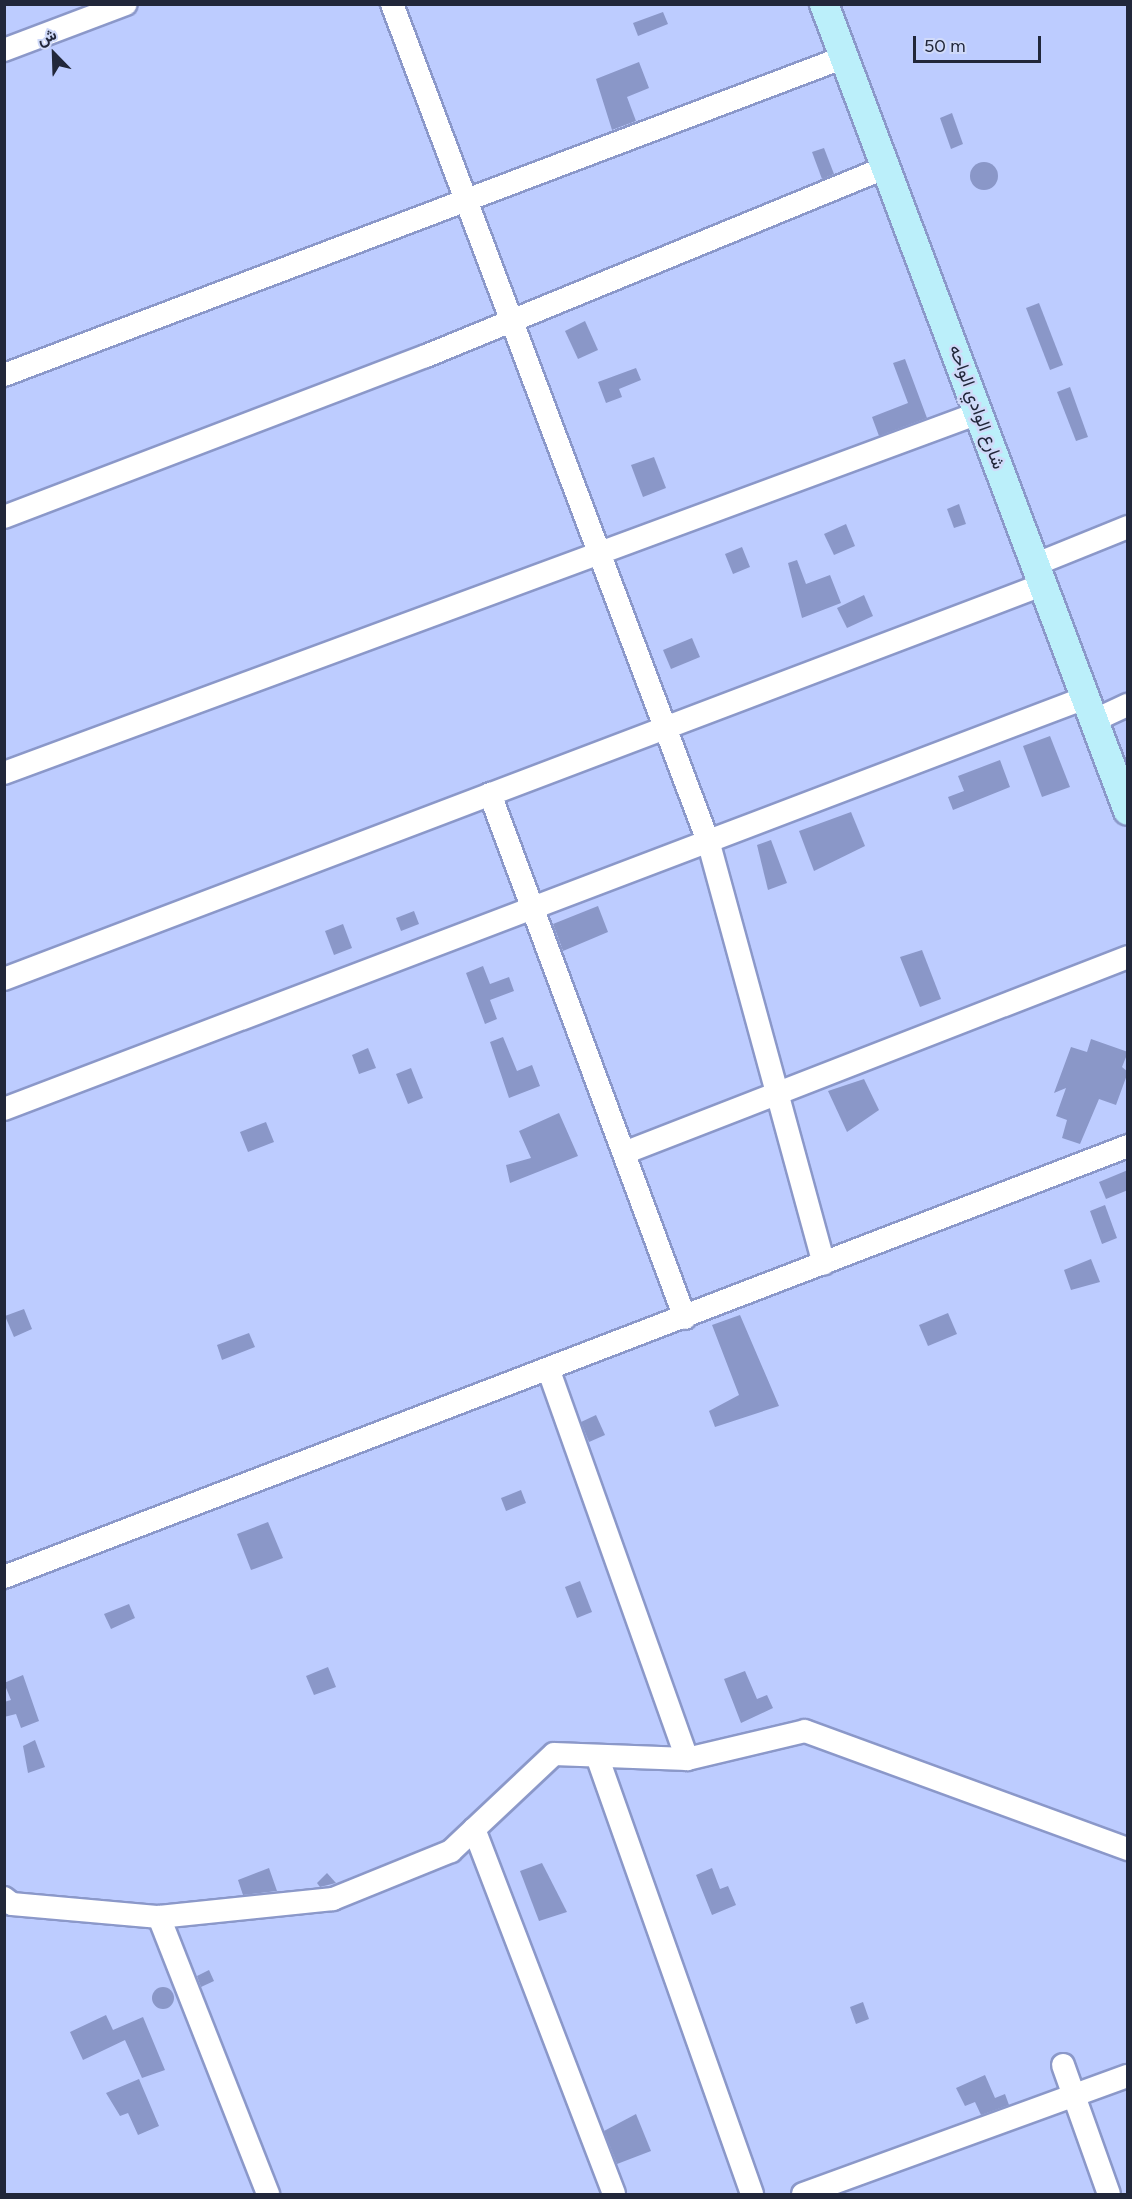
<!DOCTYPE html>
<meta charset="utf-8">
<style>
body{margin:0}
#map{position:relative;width:1132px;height:2199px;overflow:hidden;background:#bdccff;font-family:Figtree,Vazirmatn,sans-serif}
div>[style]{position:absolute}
.building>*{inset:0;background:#8a97c8}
.round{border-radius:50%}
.roads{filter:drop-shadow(2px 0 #8b98c9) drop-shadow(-2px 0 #8b98c9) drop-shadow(0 2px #8b98c9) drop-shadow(0 -2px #8b98c9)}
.minor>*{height:22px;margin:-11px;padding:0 11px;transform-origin:11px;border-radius:11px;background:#fff}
.major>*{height:28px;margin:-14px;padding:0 14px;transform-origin:14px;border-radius:14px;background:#bbeffa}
span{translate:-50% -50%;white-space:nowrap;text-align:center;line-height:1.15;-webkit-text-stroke:5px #d0daf9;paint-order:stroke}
.street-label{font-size:18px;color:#21273a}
.frame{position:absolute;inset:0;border:6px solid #21273a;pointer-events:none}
.north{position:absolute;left:24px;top:24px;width:60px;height:60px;-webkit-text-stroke:4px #d0daf9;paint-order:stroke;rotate:337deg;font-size:16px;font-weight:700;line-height:24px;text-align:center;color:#21273a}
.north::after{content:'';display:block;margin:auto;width:21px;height:27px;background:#21273a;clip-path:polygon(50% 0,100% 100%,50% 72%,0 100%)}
.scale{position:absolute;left:913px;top:36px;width:128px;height:27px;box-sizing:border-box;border:3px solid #21273a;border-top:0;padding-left:8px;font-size:18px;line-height:21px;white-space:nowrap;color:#21273a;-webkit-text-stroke:4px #d0daf9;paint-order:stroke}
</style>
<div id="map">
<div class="building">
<div style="clip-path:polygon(663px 12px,668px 24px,638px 36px,633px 23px)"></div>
<div style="clip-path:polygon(639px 62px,649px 88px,627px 97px,636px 121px,612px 130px,596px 79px)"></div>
<div style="clip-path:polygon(952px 113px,963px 144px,951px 149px,940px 118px)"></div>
<div style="clip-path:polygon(824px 148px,834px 174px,822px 179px,812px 152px)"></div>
<div class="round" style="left:970px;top:162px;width:28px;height:28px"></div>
<div style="clip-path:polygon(1039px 303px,1063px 365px,1050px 370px,1026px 308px)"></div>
<div style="clip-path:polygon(585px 321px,598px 350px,578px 359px,565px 331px)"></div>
<div style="clip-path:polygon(905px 359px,927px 418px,879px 436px,872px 417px,908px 403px,893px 363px)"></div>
<div style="clip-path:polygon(636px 368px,641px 380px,619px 389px,622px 397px,606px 403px,598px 382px)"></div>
<div style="clip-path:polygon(1070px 387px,1088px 437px,1076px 441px,1057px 392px)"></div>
<div style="clip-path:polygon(654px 457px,666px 488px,643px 497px,631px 465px)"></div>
<div style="clip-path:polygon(959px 504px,966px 524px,954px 528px,947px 509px)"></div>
<div style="clip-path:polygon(846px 524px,855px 546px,834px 555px,824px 534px)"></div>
<div style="clip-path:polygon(742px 547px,750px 567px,733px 574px,725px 554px)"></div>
<div style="clip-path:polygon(797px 560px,806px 584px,830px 575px,841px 603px,802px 618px,788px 563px)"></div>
<div style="clip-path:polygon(864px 595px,873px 616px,847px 628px,837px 608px)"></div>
<div style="clip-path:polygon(692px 638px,700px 657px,671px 669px,663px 650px)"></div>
<div style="clip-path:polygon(1050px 736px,1070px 787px,1042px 797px,1023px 746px)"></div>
<div style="clip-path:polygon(1000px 760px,1010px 787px,953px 810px,948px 797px,964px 791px,958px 776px)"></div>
<div style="clip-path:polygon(851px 812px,865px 846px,814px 871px,799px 831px)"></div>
<div style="clip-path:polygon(771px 840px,787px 883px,768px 890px,757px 845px)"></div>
<div style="clip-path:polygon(598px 906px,608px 932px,563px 951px,553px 924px)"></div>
<div style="clip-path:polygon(414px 911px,419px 924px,401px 931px,396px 918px)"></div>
<div style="clip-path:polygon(343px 924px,352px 948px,334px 955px,325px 931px)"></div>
<div style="clip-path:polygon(922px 950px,941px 999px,920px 1007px,900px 957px)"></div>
<div style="clip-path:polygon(483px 966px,490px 984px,509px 977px,514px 991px,490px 1000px,497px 1019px,485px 1024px,466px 973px)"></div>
<div style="clip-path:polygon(503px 1037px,517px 1071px,532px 1065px,540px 1086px,509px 1098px,490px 1042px)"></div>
<div style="clip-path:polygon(1091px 1039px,1128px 1052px,1122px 1067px,1128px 1072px,1116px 1105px,1099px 1099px,1080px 1144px,1062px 1138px,1067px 1120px,1056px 1116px,1066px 1088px,1054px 1093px,1071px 1047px,1087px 1052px)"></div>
<div style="clip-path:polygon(368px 1048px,376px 1068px,359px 1074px,352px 1055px)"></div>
<div style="clip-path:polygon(411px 1068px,423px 1098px,408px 1104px,396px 1074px)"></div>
<div style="clip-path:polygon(864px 1079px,879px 1110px,847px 1132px,828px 1091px)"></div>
<div style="clip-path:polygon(559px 1113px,578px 1156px,510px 1183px,506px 1165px,531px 1158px,519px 1131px)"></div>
<div style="clip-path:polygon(266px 1122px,274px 1142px,248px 1152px,240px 1132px)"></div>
<div style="clip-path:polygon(1128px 1170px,1128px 1190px,1106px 1199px,1099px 1182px)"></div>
<div style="clip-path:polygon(1105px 1205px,1117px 1238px,1102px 1244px,1090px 1211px)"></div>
<div style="clip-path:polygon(1091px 1259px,1100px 1282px,1071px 1290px,1064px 1270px)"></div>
<div style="clip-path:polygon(24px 1309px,32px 1329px,14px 1337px,5px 1316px)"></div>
<div style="clip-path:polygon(948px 1313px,957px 1334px,928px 1346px,919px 1325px)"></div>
<div style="clip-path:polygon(740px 1315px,779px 1406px,715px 1427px,709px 1411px,739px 1395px,712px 1325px)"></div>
<div style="clip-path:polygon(249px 1333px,255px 1347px,222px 1360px,217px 1345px)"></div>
<div style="clip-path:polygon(596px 1415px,605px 1435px,589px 1442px,581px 1422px)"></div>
<div style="clip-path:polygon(521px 1490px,526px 1503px,506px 1511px,501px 1498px)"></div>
<div style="clip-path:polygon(268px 1522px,283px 1558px,251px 1570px,237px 1534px)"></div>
<div style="clip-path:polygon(580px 1581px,592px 1612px,577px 1618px,565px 1587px)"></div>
<div style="clip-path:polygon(129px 1604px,135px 1618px,111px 1629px,104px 1614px)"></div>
<div style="clip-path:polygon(328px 1667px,336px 1687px,314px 1695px,306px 1676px)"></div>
<div style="clip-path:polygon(745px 1671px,757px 1699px,767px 1695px,773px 1708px,741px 1723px,724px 1679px)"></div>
<div style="clip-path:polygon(23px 1675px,39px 1721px,21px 1728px,16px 1714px,4px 1717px,4px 1702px,11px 1700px,4px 1683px)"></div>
<div style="clip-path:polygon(35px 1740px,45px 1767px,28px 1773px,23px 1746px)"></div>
<div style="clip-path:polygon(542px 1863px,567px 1912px,539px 1921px,520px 1871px)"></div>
<div style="clip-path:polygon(269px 1868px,277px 1891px,243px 1895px,238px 1880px)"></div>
<div style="clip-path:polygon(712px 1868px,720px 1889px,728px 1886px,736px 1905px,712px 1915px,696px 1875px)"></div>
<div style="clip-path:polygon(327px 1873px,336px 1883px,320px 1887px,317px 1883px)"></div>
<div style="clip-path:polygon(209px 1970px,214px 1981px,201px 1987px,197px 1976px)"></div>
<div class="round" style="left:152px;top:1987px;width:22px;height:22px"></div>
<div style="clip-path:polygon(863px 2002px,869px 2019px,856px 2024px,850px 2007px)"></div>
<div style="clip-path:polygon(106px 2015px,113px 2030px,143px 2017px,165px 2070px,142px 2078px,125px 2040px,83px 2060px,70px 2032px)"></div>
<div style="clip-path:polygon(985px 2075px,995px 2098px,1005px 2094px,1009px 2105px,981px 2115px,975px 2102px,965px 2106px,956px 2088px)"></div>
<div style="clip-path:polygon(139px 2079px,159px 2126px,138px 2135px,128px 2113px,120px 2116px,106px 2093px)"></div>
<div style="clip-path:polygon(636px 2114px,651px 2151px,617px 2164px,604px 2131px)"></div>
</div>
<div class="roads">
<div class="minor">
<div style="left:392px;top:4px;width:898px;rotate:69.32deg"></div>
<div style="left:709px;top:844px;width:435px;rotate:74.7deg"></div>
<div style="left:4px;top:50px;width:130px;rotate:-20.7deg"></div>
<div style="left:4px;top:375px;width:896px;rotate:-20.72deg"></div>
<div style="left:4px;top:517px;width:452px;rotate:-20.9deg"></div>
<div style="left:426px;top:356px;width:497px;rotate:-22.3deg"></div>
<div style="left:1034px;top:565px;width:101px;rotate:-22deg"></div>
<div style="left:1093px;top:721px;width:38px;rotate:-25deg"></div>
<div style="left:4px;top:773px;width:1039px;rotate:-20.27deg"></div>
<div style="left:490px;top:794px;width:559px;rotate:69.59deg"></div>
<div style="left:4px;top:979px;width:1110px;rotate:-20.79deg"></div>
<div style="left:4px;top:1109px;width:1156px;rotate:-20.82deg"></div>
<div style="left:624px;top:1153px;width:541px;rotate:-21.25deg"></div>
<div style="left:549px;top:1371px;width:412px;rotate:70.4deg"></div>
<div style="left:4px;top:1577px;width:1204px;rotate:-20.98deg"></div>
<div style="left:597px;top:1756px;width:465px;rotate:70.5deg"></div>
<div style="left:474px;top:1829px;width:391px;rotate:69deg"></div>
<div style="left:4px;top:1898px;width:10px;rotate:37deg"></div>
<div style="left:12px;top:1904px;width:148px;rotate:5.1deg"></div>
<div style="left:159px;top:1917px;width:175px;rotate:-5.9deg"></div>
<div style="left:333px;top:1899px;width:127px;rotate:-22.1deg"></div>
<div style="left:451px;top:1851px;width:141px;rotate:-43.3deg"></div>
<div style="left:554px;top:1754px;width:133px;rotate:2.2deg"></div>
<div style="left:687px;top:1759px;width:121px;rotate:-13.3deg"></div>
<div style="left:805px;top:1731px;width:344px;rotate:20.1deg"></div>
<div style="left:159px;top:1917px;width:298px;rotate:68.5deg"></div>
<div style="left:1063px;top:2065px;width:137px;rotate:70.4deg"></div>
<div style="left:803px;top:2194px;width:346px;rotate:-20deg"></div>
</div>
<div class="major">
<div style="left:824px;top:4px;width:862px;rotate:69.36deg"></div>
</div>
</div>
<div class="street-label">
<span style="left:977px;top:407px;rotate:70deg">شارع الوادي الواحه</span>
</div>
<div class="frame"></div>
<div class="north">ش</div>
<div class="scale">50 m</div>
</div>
